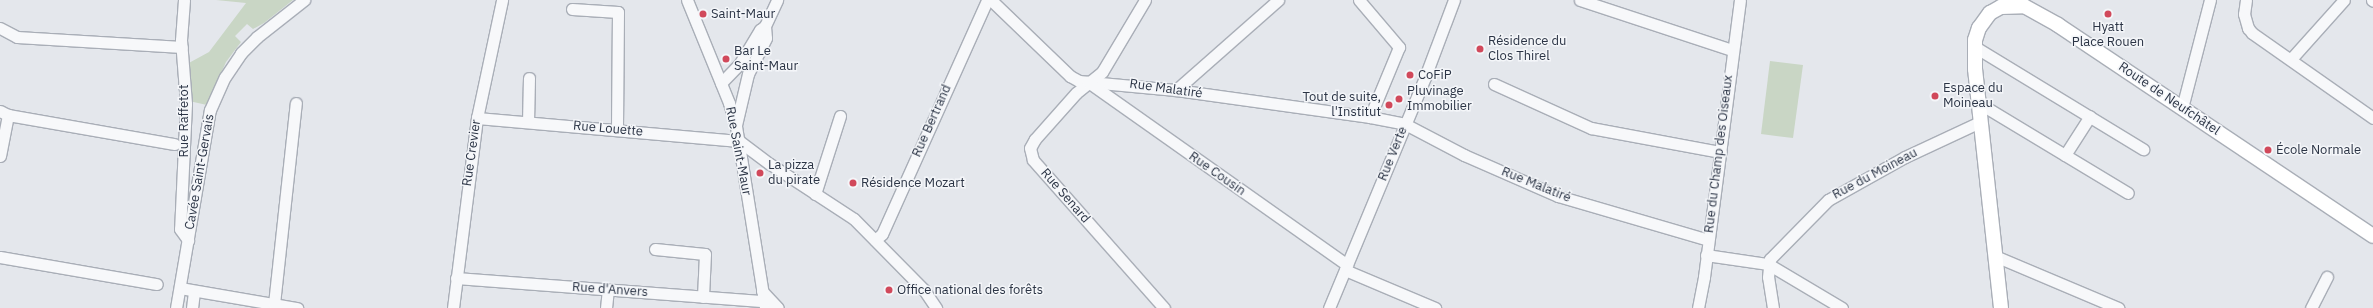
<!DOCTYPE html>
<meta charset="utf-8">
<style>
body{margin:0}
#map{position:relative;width:2373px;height:308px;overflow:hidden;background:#e4e7ec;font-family:"IBM Plex Sans",sans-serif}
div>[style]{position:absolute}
.green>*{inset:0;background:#c9d6c5}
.roads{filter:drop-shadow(1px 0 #a9aeb7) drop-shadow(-1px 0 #a9aeb7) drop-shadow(0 1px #a9aeb7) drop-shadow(0 -1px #a9aeb7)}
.minor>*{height:11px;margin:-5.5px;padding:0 5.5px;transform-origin:5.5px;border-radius:5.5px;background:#f7f8fa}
.major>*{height:14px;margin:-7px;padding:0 7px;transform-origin:7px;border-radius:7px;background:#fff}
.dots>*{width:11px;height:11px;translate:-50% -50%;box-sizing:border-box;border:2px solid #f4f6f9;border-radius:50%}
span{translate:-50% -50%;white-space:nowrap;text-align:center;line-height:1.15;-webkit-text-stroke:3px #f4f6f9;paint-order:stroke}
.poi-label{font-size:13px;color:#2b3445}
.left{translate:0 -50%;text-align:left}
.right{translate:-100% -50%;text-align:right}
.street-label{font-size:13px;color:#2b3445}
</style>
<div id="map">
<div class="green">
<div style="clip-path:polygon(216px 0,293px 0,264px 23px,253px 29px,247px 24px,235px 36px,241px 42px,226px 62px,207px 105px,189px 101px,187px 64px,209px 52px,246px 3px)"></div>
<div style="clip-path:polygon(1770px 61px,1803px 65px,1793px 138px,1761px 134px)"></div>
</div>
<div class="roads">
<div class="minor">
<div style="left:184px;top:0;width:40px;rotate:94.3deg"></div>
<div style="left:181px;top:40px;width:64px;rotate:85.5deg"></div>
<div style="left:186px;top:104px;width:125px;rotate:92.7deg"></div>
<div style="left:180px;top:229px;width:14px;rotate:54deg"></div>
<div style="left:687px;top:0;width:111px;rotate:67.8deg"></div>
<div style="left:729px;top:103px;width:24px;rotate:73deg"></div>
<div style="left:736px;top:126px;width:184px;rotate:80.9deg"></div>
<div style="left:991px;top:0;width:110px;rotate:43.9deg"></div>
<div style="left:1070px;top:76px;width:10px;rotate:29deg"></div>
<div style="left:1079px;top:81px;width:97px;rotate:5.3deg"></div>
<div style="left:1176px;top:90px;width:196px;rotate:7.9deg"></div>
<div style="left:1370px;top:117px;width:36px;rotate:11deg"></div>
<div style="left:1405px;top:124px;width:67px;rotate:27.7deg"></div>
<div style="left:1464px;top:155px;width:103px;rotate:23.6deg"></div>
<div style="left:1558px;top:196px;width:156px;rotate:16.3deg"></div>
<div style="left:1145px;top:0;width:84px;rotate:120.8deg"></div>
<div style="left:1102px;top:72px;width:33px;rotate:141deg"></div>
<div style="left:1076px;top:93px;width:62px;rotate:131.7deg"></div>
<div style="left:1035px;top:139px;width:10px;rotate:119deg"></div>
<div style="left:1030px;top:148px;width:12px;rotate:76deg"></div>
<div style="left:1033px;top:160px;width:198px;rotate:48.5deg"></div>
<div style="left:1359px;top:0;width:62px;rotate:49.6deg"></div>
<div style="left:1399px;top:47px;width:76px;rotate:112.5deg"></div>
<div style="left:1580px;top:0;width:160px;rotate:18.2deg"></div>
<div style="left:2246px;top:0;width:14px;rotate:98deg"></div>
<div style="left:2244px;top:14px;width:15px;rotate:74deg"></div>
<div style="left:2248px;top:28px;width:6px;rotate:51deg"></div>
<div style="left:2252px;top:33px;width:148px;rotate:35.1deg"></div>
<div style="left:2372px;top:0;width:1px;rotate:45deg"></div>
<div style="left:572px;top:9px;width:46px;rotate:3.7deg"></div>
<div style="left:618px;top:12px;width:118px;rotate:90.5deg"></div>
<div style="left:0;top:28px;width:19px;rotate:28deg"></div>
<div style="left:17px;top:37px;width:165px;rotate:3.5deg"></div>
<div style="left:1975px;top:47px;width:197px;rotate:31.3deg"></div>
<div style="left:2291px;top:59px;width:79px;rotate:-48.1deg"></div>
<div style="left:1088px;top:82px;width:317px;rotate:35.2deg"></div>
<div style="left:721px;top:83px;width:28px;rotate:-46deg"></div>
<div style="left:740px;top:63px;width:39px;rotate:-59deg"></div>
<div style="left:760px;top:30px;width:6px;rotate:-39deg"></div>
<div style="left:1494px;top:84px;width:107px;rotate:24.4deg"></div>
<div style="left:1591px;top:128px;width:132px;rotate:10.5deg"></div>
<div style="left:1176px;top:90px;width:136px;rotate:-41.4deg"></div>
<div style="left:1977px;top:102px;width:176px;rotate:31.1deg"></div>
<div style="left:2182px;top:108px;width:112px;rotate:-75.5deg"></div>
<div style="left:0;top:111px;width:9px;rotate:27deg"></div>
<div style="left:8px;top:115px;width:169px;rotate:9.9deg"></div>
<div style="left:477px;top:118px;width:263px;rotate:5deg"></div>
<div style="left:528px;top:122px;width:44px;rotate:-88.7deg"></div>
<div style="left:736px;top:125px;width:52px;rotate:-76.8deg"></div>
<div style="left:748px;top:74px;width:40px;rotate:-63.4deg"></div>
<div style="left:766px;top:38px;width:12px;rotate:-95deg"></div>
<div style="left:765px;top:26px;width:29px;rotate:-65deg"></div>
<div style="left:739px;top:141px;width:39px;rotate:37deg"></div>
<div style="left:770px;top:164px;width:100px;rotate:33.2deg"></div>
<div style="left:854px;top:219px;width:100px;rotate:45.4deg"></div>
<div style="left:924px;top:290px;width:22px;rotate:56deg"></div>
<div style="left:2065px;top:155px;width:46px;rotate:-57.3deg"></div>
<div style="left:0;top:156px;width:42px;rotate:-79deg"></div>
<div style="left:815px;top:194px;width:82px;rotate:-72.2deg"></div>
<div style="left:875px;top:240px;width:9px;rotate:-41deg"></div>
<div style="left:882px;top:234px;width:256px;rotate:-65.8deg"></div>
<div style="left:655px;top:249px;width:50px;rotate:5.7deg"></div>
<div style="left:705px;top:254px;width:43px;rotate:92.7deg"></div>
<div style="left:1706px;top:255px;width:63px;rotate:8.3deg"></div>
<div style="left:1768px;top:264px;width:86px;rotate:30.7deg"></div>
<div style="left:1995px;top:256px;width:134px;rotate:22.9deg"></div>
<div style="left:0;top:257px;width:159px;rotate:9.8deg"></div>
<div style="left:1345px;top:270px;width:98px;rotate:22.9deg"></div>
<div style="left:456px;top:278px;width:309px;rotate:4.3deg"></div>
<div style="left:180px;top:288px;width:119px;rotate:9.7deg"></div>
<div style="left:762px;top:291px;width:23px;rotate:47deg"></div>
<div style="left:274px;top:304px;width:202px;rotate:-83.8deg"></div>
<div style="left:176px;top:308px;width:201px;rotate:-80.3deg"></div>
<div style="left:210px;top:110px;width:36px;rotate:-66deg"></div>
<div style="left:225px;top:77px;width:29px;rotate:-56deg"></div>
<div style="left:241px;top:53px;width:23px;rotate:-45deg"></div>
<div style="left:257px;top:37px;width:60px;rotate:-38.2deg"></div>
<div style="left:192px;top:308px;width:17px;rotate:-83deg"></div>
<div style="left:453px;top:308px;width:192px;rotate:-82.8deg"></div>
<div style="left:477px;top:118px;width:121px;rotate:-78deg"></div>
<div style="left:606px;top:308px;width:18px;rotate:-84deg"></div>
<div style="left:1329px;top:308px;width:250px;rotate:-67.4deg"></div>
<div style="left:1425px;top:77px;width:82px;rotate:-69.4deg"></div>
<div style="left:1698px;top:308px;width:32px;rotate:-79deg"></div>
<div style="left:1704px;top:277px;width:279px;rotate:-82.6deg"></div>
<div style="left:1773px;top:308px;width:31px;rotate:-99deg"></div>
<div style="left:1768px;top:277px;width:18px;rotate:-84deg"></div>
<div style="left:1770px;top:259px;width:83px;rotate:-45.5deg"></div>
<div style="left:1828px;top:200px;width:88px;rotate:-29.2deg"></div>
<div style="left:1905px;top:157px;width:83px;rotate:-25deg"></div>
<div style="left:2311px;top:308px;width:35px;rotate:-63deg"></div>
</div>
<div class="major">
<div style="left:2001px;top:308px;width:240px;rotate:-96.2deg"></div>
<div style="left:1975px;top:69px;width:29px;rotate:-90deg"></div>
<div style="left:1975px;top:40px;width:13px;rotate:-72deg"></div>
<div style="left:1979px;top:28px;width:19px;rotate:-54deg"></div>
<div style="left:1990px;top:13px;width:13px;rotate:-29deg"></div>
<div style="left:2001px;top:7px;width:23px;rotate:-2deg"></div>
<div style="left:2024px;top:6px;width:39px;rotate:29deg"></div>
<div style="left:2058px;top:25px;width:379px;rotate:33.8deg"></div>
</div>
</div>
<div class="dots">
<div style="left:703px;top:14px;background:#d1495b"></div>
<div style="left:2108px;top:14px;background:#d1495b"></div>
<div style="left:1480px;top:49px;background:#d1495b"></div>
<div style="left:726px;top:59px;background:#d1495b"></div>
<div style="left:1410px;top:75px;background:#d1495b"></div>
<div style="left:1935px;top:96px;background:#d1495b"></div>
<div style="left:1399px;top:99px;background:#d1495b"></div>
<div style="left:1389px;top:105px;background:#d1495b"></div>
<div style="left:2268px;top:150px;background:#d1495b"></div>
<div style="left:760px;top:173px;background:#d1495b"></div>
<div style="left:853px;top:183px;background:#d1495b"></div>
<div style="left:889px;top:290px;background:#d1495b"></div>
</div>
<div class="poi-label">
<span class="left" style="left:711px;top:14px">Saint-Maur</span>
<span style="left:2108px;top:35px">Hyatt<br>Place Rouen</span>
<span class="left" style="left:1488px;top:49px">Résidence du<br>Clos Thirel</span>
<span class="left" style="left:734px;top:59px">Bar Le<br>Saint-Maur</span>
<span class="left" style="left:1418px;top:75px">CoFiP</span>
<span class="left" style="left:1943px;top:96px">Espace du<br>Moineau</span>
<span class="left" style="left:1407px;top:99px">Pluvinage<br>Immobilier</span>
<span class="right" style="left:1381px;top:105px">Tout de suite,<br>l'Institut</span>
<span class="left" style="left:2276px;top:150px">École Normale</span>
<span class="left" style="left:768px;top:173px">La pizza<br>du pirate</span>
<span class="left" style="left:861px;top:183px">Résidence Mozart</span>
<span class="left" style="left:897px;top:290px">Office national des forêts</span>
</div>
<div class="street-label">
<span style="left:1166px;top:89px;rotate:8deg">Rue Malatiré</span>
<span style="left:2169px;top:99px;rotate:34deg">Route de Neufchâtel</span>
<span style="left:184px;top:121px;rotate:-90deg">Rue Raffetot</span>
<span style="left:932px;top:121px;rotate:-66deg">Rue Bertrand</span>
<span style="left:608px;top:129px;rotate:5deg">Rue Louette</span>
<span style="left:738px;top:151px;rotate:79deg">Rue Saint-Maur</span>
<span style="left:472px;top:153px;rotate:-82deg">Rue Crevier</span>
<span style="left:1393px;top:154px;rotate:-68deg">Rue Verte</span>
<span style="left:1719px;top:154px;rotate:-83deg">Rue du Champ des Oiseaux</span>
<span style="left:200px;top:172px;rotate:-80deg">Cavée Saint-Gervais</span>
<span style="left:1217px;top:174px;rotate:35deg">Rue Cousin</span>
<span style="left:1875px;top:174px;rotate:-28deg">Rue du Moineau</span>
<span style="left:1536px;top:185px;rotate:22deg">Rue Malatiré</span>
<span style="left:1065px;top:196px;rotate:49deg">Rue Senard</span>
<span style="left:610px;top:290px;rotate:4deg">Rue d'Anvers</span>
</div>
</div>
